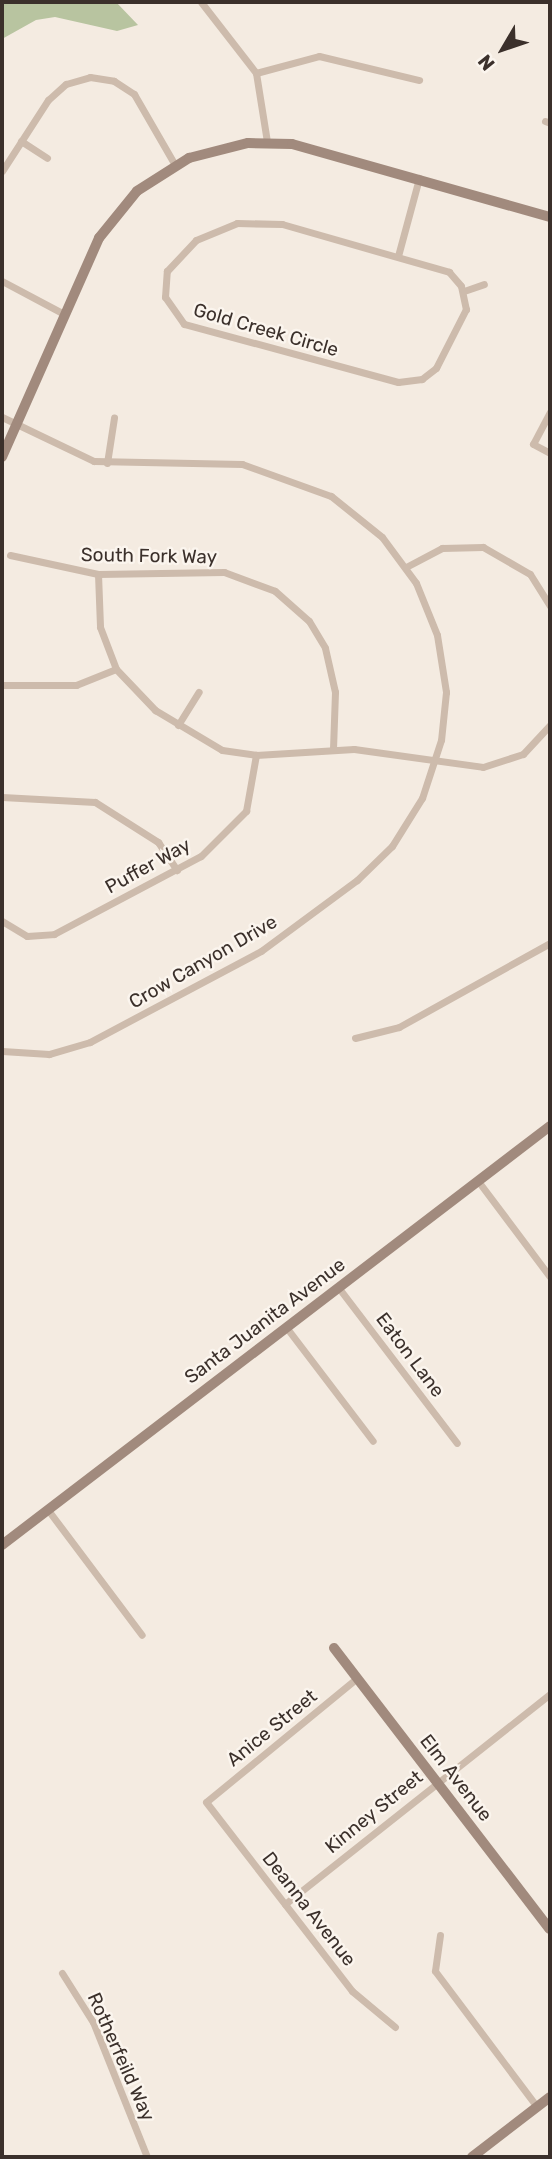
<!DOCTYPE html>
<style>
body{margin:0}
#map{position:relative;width:552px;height:2159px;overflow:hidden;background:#f4ebe1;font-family:Rubik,sans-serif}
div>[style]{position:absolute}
.green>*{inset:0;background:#b8c4a0}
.street>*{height:7px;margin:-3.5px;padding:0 3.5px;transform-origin:3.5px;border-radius:3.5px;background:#cdbbac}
.secondary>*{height:10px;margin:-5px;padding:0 5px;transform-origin:5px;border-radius:5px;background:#a18a7d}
span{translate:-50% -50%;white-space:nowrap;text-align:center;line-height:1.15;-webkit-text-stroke:5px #fbf5ee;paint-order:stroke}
.street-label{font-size:19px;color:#3b302b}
.frame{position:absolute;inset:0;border:4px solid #3b302b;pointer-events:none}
.north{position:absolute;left:468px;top:14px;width:70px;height:70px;-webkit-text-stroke:5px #fbf5ee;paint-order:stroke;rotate:231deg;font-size:19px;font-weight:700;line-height:28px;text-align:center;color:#3b302b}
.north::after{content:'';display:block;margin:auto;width:24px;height:32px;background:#3b302b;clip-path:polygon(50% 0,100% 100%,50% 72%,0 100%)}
</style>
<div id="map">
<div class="green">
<div style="clip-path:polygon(2px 2px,116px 2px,138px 25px,117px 31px,55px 17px,36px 20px,2px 39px)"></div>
</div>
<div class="street">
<div style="left:201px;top:2px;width:90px;rotate:52.2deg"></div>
<div style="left:256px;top:73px;width:70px;rotate:80.9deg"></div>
<div style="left:256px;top:73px;width:65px;rotate:-15.1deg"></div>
<div style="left:319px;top:56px;width:103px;rotate:13.5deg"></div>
<div style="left:545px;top:121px;width:5px;rotate:22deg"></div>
<div style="left:21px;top:141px;width:31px;rotate:33deg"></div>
<div style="left:2px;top:171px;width:85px;rotate:-57.1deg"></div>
<div style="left:48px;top:100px;width:24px;rotate:-42deg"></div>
<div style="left:66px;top:84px;width:25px;rotate:-16deg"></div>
<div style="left:90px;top:77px;width:24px;rotate:9deg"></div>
<div style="left:114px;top:81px;width:24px;rotate:33deg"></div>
<div style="left:134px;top:94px;width:82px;rotate:60deg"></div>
<div style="left:237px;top:223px;width:45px;rotate:1.3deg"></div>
<div style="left:282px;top:224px;width:174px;rotate:16deg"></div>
<div style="left:449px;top:272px;width:18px;rotate:49deg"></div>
<div style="left:461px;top:286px;width:24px;rotate:78deg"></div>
<div style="left:466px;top:309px;width:66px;rotate:117deg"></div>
<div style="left:436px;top:368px;width:18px;rotate:142deg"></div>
<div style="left:422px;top:379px;width:24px;rotate:173deg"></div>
<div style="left:398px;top:382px;width:222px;rotate:-164.8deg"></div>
<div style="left:184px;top:324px;width:33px;rotate:-125deg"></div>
<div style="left:165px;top:297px;width:26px;rotate:-86deg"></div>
<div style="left:167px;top:271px;width:42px;rotate:-46.9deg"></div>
<div style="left:196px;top:240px;width:44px;rotate:-22.5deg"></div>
<div style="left:398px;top:256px;width:81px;rotate:-74.9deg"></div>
<div style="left:2px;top:281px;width:70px;rotate:28deg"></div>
<div style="left:464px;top:291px;width:21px;rotate:-19deg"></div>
<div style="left:550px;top:412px;width:36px;rotate:118deg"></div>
<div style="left:533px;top:444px;width:19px;rotate:28deg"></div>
<div style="left:2px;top:417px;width:102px;rotate:25.6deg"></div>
<div style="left:94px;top:461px;width:148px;rotate:1.2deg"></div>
<div style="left:242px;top:464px;width:95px;rotate:19.8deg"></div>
<div style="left:331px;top:496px;width:65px;rotate:38.8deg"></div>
<div style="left:382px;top:537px;width:57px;rotate:53.5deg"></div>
<div style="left:416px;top:583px;width:56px;rotate:68deg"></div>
<div style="left:437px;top:635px;width:58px;rotate:81deg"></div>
<div style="left:446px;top:692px;width:48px;rotate:95.9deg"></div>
<div style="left:441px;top:740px;width:61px;rotate:108.1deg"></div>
<div style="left:422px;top:798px;width:57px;rotate:122deg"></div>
<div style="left:392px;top:846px;width:49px;rotate:135.8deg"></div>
<div style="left:357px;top:880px;width:119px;rotate:143.5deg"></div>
<div style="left:261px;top:951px;width:194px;rotate:152deg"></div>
<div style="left:90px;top:1042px;width:43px;rotate:163.7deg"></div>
<div style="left:49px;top:1054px;width:47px;rotate:-176.3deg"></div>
<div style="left:107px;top:463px;width:46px;rotate:-81.2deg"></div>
<div style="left:10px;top:555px;width:90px;rotate:12.2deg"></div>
<div style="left:98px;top:574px;width:126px;rotate:-0.9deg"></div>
<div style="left:224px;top:572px;width:54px;rotate:20.4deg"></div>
<div style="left:275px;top:591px;width:45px;rotate:41.4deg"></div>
<div style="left:309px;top:621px;width:31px;rotate:59deg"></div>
<div style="left:325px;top:648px;width:45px;rotate:77.2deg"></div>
<div style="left:335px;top:692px;width:57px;rotate:92deg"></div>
<div style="left:406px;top:567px;width:41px;rotate:-27.8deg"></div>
<div style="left:442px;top:548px;width:41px;rotate:-1.4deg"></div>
<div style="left:483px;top:547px;width:54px;rotate:29.9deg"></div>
<div style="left:530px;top:574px;width:38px;rotate:58deg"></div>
<div style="left:98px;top:574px;width:53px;rotate:87.8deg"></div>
<div style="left:100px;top:627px;width:45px;rotate:69.1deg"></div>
<div style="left:116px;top:669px;width:57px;rotate:46.4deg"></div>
<div style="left:155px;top:710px;width:78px;rotate:30.8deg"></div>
<div style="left:222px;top:750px;width:34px;rotate:8deg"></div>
<div style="left:256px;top:755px;width:98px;rotate:-3.5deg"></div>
<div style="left:354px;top:749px;width:130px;rotate:7.9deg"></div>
<div style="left:483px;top:767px;width:42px;rotate:-18deg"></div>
<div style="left:523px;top:754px;width:40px;rotate:-47deg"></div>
<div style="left:2px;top:685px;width:74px"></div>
<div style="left:76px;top:685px;width:43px;rotate:-21.8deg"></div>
<div style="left:178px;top:725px;width:39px;rotate:-58deg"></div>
<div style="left:2px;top:797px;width:93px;rotate:3.1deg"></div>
<div style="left:95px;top:802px;width:75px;rotate:32.4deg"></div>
<div style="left:158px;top:842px;width:34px;rotate:56deg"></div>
<div style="left:2px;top:921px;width:29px;rotate:31deg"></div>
<div style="left:27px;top:936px;width:27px;rotate:-4deg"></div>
<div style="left:54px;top:934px;width:166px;rotate:-28deg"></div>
<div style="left:201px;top:856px;width:64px;rotate:-45deg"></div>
<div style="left:246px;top:811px;width:57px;rotate:-79.9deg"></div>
<div style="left:355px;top:1038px;width:45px;rotate:-14deg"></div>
<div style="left:399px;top:1027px;width:173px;rotate:-29.1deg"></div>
<div style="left:478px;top:1181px;width:120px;rotate:53.1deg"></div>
<div style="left:338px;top:1287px;width:196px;rotate:52.7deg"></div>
<div style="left:286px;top:1327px;width:143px;rotate:52.7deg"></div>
<div style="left:48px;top:1510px;width:156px;rotate:53.1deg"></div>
<div style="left:357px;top:1678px;width:195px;rotate:140.6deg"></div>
<div style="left:206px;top:1802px;width:239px;rotate:52.3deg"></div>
<div style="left:352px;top:1991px;width:56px;rotate:39.9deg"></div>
<div style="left:285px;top:1904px;width:338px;rotate:-38.4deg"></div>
<div style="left:440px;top:1935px;width:36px;rotate:98deg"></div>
<div style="left:435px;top:1971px;width:170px;rotate:53.1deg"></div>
<div style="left:62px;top:1973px;width:58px;rotate:57.7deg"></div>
<div style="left:93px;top:2022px;width:145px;rotate:68.2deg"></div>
</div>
<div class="secondary">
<div style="left:2px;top:457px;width:240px;rotate:-66.1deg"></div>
<div style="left:99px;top:238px;width:60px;rotate:-51deg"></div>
<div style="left:137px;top:191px;width:62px;rotate:-32.4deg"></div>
<div style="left:189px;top:158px;width:61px;rotate:-14.3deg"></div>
<div style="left:248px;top:143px;width:44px;rotate:1.3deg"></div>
<div style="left:292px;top:144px;width:268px;rotate:15.8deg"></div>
<div style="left:2px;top:1545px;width:690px;rotate:-37.4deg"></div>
<div style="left:334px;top:1648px;width:354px;rotate:52.5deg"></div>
<div style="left:472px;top:2157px;width:98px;rotate:-37.6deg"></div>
</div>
<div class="street-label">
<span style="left:266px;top:330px;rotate:16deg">Gold Creek Circle</span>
<span style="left:149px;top:556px;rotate:1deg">South Fork Way</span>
<span style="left:148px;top:866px;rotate:-29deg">Puffer Way</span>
<span style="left:203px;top:962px;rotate:-30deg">Crow Canyon Drive</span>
<span style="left:265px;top:1321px;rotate:-37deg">Santa Juanita Avenue</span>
<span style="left:410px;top:1355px;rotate:53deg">Eaton Lane</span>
<span style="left:272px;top:1728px;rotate:-39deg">Anice Street</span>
<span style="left:456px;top:1778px;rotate:52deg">Elm Avenue</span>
<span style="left:374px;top:1812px;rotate:-39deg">Kinney Street</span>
<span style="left:309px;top:1909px;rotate:52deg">Deanna Avenue</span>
<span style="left:121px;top:2057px;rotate:66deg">Rotherfeild Way</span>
</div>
<div class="frame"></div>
<div class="north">N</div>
</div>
